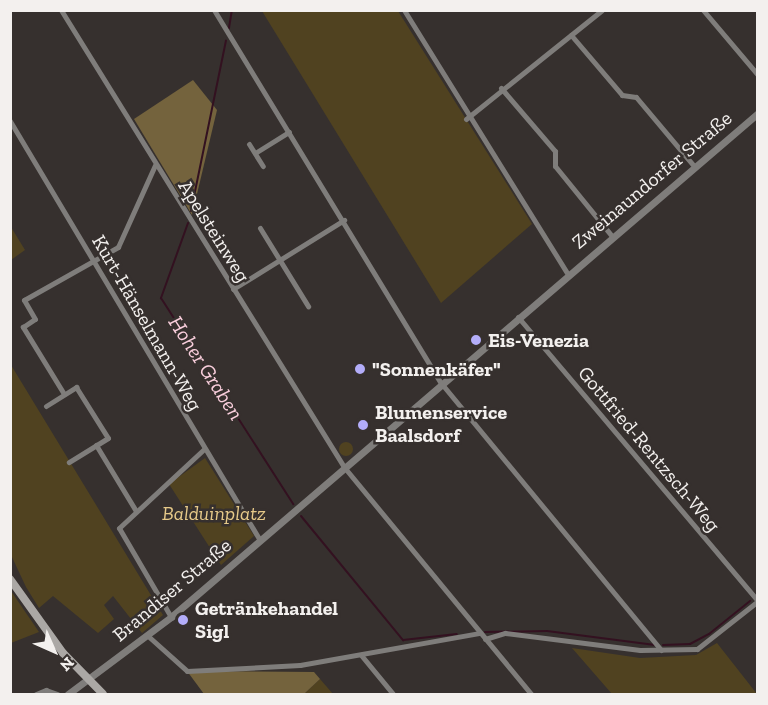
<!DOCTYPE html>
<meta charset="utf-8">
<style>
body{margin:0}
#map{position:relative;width:768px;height:705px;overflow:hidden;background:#36302e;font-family:"Zilla Slab",serif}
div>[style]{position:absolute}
.green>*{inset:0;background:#504220}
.round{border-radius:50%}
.forest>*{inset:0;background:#74633d}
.stream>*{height:2px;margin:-1px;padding:0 1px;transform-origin:1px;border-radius:1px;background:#331120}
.minor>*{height:5px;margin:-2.5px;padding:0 2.5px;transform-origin:2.5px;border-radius:2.5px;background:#7f7d7b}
.tertiary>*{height:7px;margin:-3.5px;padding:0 3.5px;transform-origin:3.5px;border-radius:3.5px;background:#7f7d7b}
.secondary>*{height:8px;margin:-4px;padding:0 4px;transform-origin:4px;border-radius:4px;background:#aba8a5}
.dots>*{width:16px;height:16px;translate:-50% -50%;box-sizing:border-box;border:3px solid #36302e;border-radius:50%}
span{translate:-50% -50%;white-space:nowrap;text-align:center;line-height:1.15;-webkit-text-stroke:5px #36302e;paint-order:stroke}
.street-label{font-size:20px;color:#f3f0ee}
.poi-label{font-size:20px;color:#f3f0ee;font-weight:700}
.left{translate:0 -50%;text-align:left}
.park-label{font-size:20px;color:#e6c989;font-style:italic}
.water-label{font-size:21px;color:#facfdd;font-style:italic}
.frame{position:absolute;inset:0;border:12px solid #f3f0ee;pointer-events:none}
.north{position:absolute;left:24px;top:621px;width:60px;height:60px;-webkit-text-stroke:4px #36302e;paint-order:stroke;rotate:135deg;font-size:16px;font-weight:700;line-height:24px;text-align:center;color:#f3f0ee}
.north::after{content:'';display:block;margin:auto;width:21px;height:27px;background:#f3f0ee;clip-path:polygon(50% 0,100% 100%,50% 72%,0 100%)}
</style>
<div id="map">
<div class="green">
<div style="clip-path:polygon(262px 11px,398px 11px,532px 224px,441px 303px)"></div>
<div style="clip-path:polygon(11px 227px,25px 250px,11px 260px,10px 260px)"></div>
<div style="clip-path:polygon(11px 365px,163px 615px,142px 633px,113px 596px,104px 605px,114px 619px,98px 633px,53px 596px,39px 608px,26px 587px,11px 555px)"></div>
<div class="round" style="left:339px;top:442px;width:14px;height:14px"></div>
<div style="clip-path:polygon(205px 458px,254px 536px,221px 565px,169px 484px)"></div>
<div style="clip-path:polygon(11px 591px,39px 632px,11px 643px,10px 643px)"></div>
<div style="clip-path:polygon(717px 643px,757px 694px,612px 694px,572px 648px,640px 658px,696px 655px)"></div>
<div style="clip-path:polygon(320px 679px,333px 694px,304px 694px)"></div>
</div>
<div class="forest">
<div style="clip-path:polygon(193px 80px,217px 110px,192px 215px,134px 119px)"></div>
<div style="clip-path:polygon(187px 671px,314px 672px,320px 679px,304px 694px,204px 694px)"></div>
</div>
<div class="stream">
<div style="left:229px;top:28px;width:18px;rotate:-81deg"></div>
<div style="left:191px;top:211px;width:174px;rotate:-78.4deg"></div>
<div style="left:188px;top:223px;width:80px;rotate:109.8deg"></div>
<div style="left:161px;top:298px;width:245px;rotate:57.3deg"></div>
<div style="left:301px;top:516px;width:161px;rotate:50.6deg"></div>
<div style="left:403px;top:640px;width:54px;rotate:-6.3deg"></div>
<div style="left:485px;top:632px;width:62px;rotate:-0.9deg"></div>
<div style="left:547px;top:631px;width:109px;rotate:7.4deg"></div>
<div style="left:663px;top:645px;width:27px;rotate:-2deg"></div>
<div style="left:690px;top:644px;width:21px;rotate:-28deg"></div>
<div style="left:709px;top:634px;width:53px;rotate:-38.8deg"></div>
</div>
<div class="minor">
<div style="left:61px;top:10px;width:538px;rotate:58.23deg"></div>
<div style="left:344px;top:467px;width:294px;rotate:50.5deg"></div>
<div style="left:214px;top:10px;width:437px;rotate:58.7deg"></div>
<div style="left:441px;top:383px;width:346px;rotate:50.5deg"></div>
<div style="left:404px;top:10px;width:309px;rotate:58.2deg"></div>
<div style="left:703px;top:10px;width:85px;rotate:49.8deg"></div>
<div style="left:571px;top:35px;width:79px;rotate:49.6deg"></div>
<div style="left:622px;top:95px;width:14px;rotate:8deg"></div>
<div style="left:636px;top:97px;width:90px;rotate:50deg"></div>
<div style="left:501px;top:88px;width:83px;rotate:49.4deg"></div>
<div style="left:555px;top:151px;width:15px;rotate:90deg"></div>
<div style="left:555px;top:166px;width:89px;rotate:50.9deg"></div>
<div style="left:466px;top:119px;width:174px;rotate:-38.7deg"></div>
<div style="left:10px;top:121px;width:487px;rotate:59.2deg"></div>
<div style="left:249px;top:144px;width:26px;rotate:58deg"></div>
<div style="left:255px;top:153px;width:40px;rotate:-32deg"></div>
<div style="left:260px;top:228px;width:92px;rotate:58.4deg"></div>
<div style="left:233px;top:289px;width:131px;rotate:-31.9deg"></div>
<div style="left:518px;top:317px;width:372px;rotate:49.8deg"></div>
<div style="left:64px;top:394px;width:79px;rotate:-121.5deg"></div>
<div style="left:23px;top:327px;width:14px;rotate:-34deg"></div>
<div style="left:35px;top:319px;width:22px;rotate:-120deg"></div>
<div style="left:24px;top:300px;width:108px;rotate:-29.4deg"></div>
<div style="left:118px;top:247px;width:90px;rotate:-65.7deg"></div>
<div style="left:46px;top:406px;width:36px;rotate:-32deg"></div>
<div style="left:76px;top:387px;width:60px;rotate:57.9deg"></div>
<div style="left:108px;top:438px;width:46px;rotate:148.4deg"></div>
<div style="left:96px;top:445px;width:77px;rotate:58.8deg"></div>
<div style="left:171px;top:617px;width:103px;rotate:-120.3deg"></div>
<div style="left:119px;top:528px;width:115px;rotate:-42.9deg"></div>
<div style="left:148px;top:636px;width:52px;rotate:41.9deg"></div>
<div style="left:187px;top:671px;width:113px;rotate:-3deg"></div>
<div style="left:300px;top:665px;width:183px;rotate:-10.1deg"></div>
<div style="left:485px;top:639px;width:21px;rotate:-17deg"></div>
<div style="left:505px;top:633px;width:136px;rotate:7.2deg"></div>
<div style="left:640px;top:650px;width:57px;rotate:-1deg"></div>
<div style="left:697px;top:649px;width:78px;rotate:-38.2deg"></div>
<div style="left:361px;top:655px;width:50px;rotate:50.6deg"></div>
<div style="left:36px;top:694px;width:11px;rotate:-22deg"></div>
<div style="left:46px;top:690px;width:12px;rotate:20deg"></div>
</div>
<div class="tertiary">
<div style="left:68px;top:694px;width:129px;rotate:-36.8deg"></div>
<div style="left:171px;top:617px;width:774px;rotate:-40.65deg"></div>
</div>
<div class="secondary">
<div style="left:10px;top:579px;width:91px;rotate:54.4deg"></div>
<div style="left:63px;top:653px;width:57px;rotate:45.7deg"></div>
</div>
<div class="dots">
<div style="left:476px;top:340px;background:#b3adf9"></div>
<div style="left:360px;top:369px;background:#b3adf9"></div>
<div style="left:363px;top:425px;background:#b3adf9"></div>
<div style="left:183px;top:620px;background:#b3adf9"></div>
</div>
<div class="street-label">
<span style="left:652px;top:180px;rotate:-40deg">Zweinaundorfer Straße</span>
<span style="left:214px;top:231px;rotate:58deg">Apelsteinweg</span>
<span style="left:147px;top:323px;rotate:60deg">Kurt-Hänselmann-Weg</span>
<span style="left:649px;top:449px;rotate:50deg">Gottfried-Rentzsch-Weg</span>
<span style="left:172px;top:590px;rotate:-40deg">Brandiser Straße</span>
</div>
<div class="poi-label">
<span class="left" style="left:488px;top:340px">Eis-Venezia</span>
<span class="left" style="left:372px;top:369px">"Sonnenkäfer"</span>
<span class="left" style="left:375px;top:424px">Blumenservice<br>Baalsdorf</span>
<span class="left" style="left:195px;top:620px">Getränkehandel<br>Sigl</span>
</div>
<div class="park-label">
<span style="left:214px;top:513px">Balduinplatz</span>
</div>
<div class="water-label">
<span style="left:206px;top:368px;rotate:57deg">Hoher Graben</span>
</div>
<div class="frame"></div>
<div class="north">N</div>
</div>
